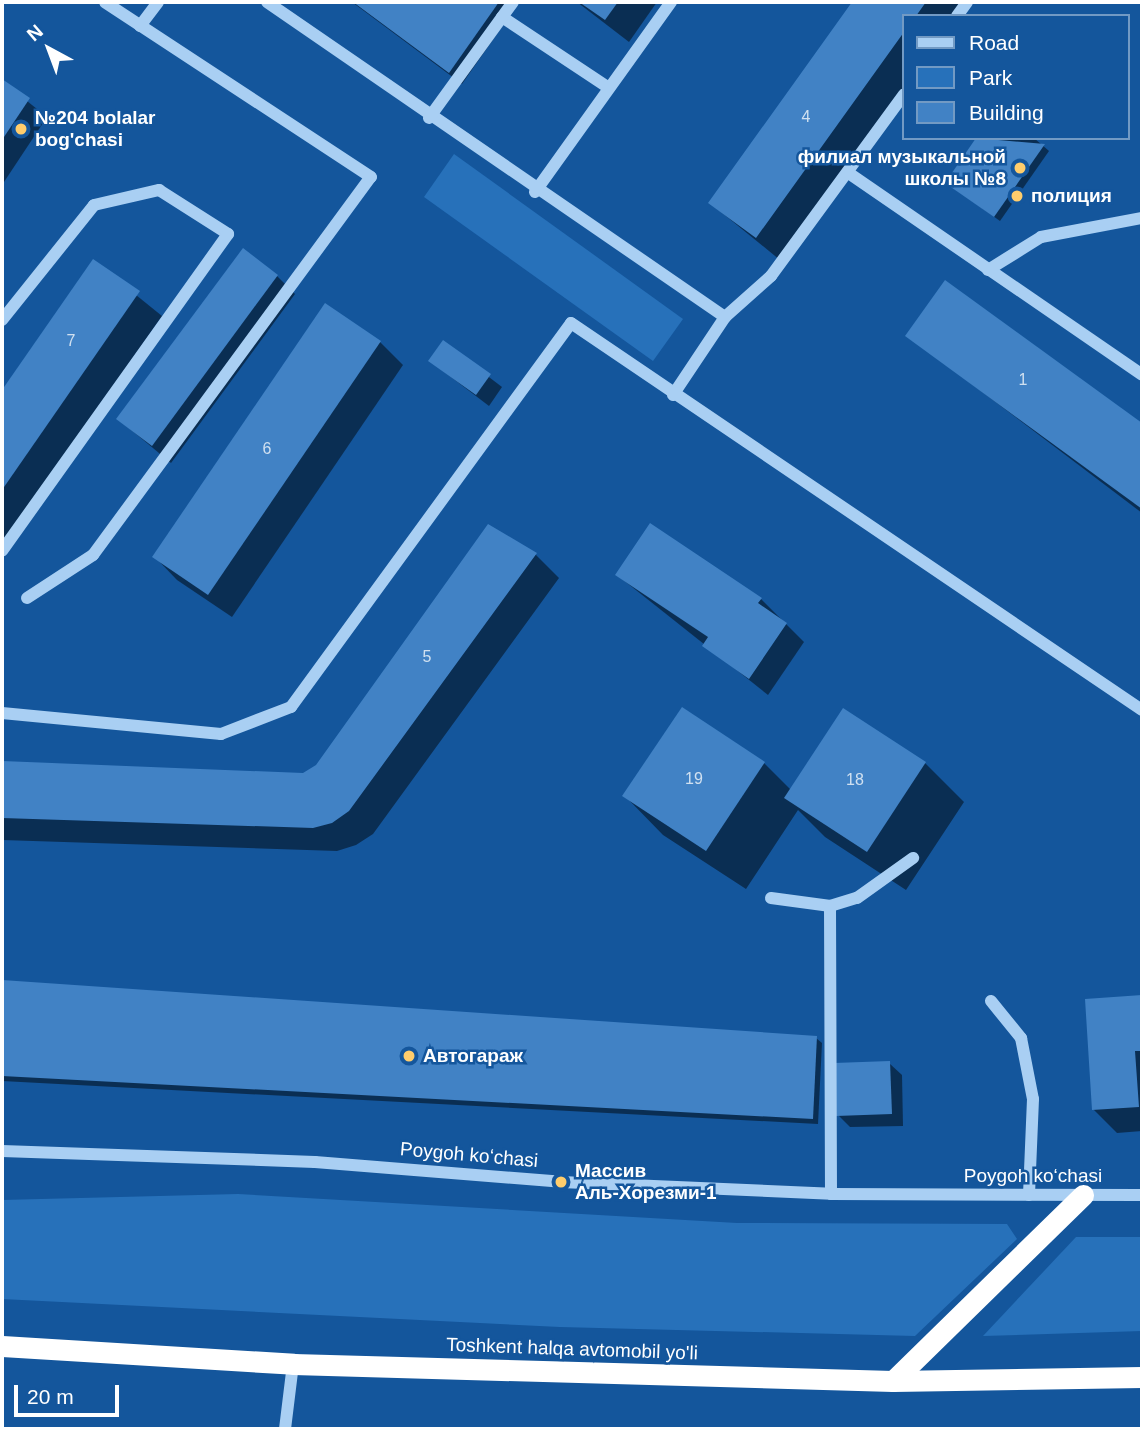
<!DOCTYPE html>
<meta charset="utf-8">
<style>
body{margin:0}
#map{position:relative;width:1144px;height:1431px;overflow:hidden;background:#14569c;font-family:Helvetica,sans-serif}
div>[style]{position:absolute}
.green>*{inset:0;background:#2771ba}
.shadow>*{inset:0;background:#0007}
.building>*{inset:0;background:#4182c5}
.minor>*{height:12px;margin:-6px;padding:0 6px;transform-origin:6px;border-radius:6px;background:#a9cff3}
.highway>*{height:21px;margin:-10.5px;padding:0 10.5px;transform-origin:10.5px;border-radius:10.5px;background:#fff}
.dots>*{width:19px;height:19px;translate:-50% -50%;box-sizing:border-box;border:4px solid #14569c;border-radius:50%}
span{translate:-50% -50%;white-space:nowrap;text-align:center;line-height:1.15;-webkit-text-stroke:5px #14569c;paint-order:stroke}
.number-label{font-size:16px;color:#d0e0f0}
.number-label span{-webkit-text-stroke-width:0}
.poi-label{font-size:19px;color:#fff;font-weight:700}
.left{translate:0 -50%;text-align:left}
.right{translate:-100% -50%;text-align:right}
.street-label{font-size:19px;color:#fff}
.frame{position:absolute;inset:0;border:4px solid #fff;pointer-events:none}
.legend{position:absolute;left:902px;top:14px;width:228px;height:126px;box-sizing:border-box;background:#14569c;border:2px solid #729ac4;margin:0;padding:9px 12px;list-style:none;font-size:21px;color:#fff}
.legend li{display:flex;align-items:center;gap:14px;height:35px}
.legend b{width:35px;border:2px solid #729ac4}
.north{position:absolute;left:14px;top:14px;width:70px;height:70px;-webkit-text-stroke:5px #14569c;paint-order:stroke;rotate:319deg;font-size:19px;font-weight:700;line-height:28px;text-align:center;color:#fff}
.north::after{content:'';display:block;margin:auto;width:24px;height:32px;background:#fff;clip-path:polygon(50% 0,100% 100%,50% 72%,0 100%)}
.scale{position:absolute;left:14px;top:1385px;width:105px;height:32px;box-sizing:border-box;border:4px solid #fff;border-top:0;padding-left:9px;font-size:21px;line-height:24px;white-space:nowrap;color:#fff;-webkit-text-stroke:5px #14569c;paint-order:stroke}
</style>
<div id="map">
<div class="green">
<div style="clip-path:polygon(454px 154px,683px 319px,653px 361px,424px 197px)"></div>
<div style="clip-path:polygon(238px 1194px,737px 1223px,1007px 1224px,1017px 1239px,915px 1336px,560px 1327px,2px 1299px,2px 1200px)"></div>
<div style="clip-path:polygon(1076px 1237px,1142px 1237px,1142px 1331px,983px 1336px)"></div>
</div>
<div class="shadow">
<div style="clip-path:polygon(352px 2px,519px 2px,462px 84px)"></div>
<div style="clip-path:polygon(577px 2px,657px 2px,629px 42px)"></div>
<div style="clip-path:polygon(855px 2px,966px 2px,956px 16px,904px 16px,904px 87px,780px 260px,710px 203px)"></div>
<div style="clip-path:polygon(2px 81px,47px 117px,2px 185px)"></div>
<div style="clip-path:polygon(978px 138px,1034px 138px,1049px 151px,1000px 221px,947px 183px)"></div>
<div style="clip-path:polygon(94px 261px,162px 316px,2px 546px,2px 393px)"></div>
<div style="clip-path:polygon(277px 276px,295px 294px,171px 463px,118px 419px)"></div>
<div style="clip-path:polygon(946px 282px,1142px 426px,1142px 513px,907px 335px)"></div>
<div style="clip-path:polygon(380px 342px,403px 365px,232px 617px,177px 580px,154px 556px)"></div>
<div style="clip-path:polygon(443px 342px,502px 387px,489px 406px,430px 361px)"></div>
<div style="clip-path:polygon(488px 527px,536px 555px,559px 578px,373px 834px,356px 845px,337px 851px,2px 840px,2px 763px,303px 775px,318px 766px)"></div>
<div style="clip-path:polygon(617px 575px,761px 599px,804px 642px,768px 695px)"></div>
<div style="clip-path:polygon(764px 763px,791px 790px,925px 763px,964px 802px,906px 890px,825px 837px,798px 810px,746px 889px,663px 835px,625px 796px)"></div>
<div style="clip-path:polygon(2px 982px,816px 1038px,822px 1043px,818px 1124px,2px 1081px)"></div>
<div style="clip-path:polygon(1142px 997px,1142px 1131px,1117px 1133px,1093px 1109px,1087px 1000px)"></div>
<div style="clip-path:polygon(889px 1063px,902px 1075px,903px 1126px,850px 1127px,838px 1115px)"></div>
</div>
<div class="building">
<div style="clip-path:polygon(353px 2px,499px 2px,449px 73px)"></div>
<div style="clip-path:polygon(579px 2px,618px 2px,605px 20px)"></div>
<div style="clip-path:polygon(852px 2px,926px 2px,916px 16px,904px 16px,904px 32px,756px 238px,708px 203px)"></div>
<div style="clip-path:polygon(2px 79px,30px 98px,2px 140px)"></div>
<div style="clip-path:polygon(976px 138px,1045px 144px,994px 217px,945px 183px)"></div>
<div style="clip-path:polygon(243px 248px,278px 275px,152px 446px,116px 419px)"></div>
<div style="clip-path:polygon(93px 259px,140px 291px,2px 490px,2px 390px)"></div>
<div style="clip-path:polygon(945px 280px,1142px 423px,1142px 509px,905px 336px)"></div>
<div style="clip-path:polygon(325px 303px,381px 341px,208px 595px,152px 557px)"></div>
<div style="clip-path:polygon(443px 340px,491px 374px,476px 395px,428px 361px)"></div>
<div style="clip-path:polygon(650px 523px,762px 598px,758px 603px,787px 623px,749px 679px,702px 646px,708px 637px,615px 575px)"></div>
<div style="clip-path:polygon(488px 524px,537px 553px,349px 811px,332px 823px,313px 828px,2px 818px,2px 761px,303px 773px,316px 765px)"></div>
<div style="clip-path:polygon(682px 707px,765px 762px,706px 851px,622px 796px)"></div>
<div style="clip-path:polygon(843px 708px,926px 762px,867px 852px,784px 798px)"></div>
<div style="clip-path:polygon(2px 980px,817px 1036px,813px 1119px,2px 1076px)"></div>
<div style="clip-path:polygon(1142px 995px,1142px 1051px,1135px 1051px,1139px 1107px,1092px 1110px,1085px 999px)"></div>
<div style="clip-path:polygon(890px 1061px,892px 1114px,836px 1116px,834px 1063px)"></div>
</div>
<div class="minor">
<div style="left:267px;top:2px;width:556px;rotate:34.52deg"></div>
<div style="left:725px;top:317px;width:62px;rotate:-41.7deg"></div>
<div style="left:771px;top:276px;width:225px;rotate:-53.8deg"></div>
<div style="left:957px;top:16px;width:17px;rotate:-54deg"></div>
<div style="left:502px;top:17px;width:128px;rotate:33.6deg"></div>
<div style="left:140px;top:26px;width:30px;rotate:-53deg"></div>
<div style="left:429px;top:118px;width:143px;rotate:-54.1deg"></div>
<div style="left:850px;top:174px;width:354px;rotate:34.5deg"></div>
<div style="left:535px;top:192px;width:234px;rotate:-54.4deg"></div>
<div style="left:988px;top:270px;width:62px;rotate:-31.9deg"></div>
<div style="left:1041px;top:237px;width:103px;rotate:-10.7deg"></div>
<div style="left:2px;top:320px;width:147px;rotate:-51.3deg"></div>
<div style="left:94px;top:205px;width:67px;rotate:-13deg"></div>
<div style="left:159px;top:190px;width:82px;rotate:32.5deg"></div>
<div style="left:228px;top:234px;width:389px;rotate:125.5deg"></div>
<div style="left:673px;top:395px;width:94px;rotate:-56.3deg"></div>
<div style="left:27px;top:598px;width:79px;rotate:-33.1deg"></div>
<div style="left:93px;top:555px;width:469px;rotate:-53.7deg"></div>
<div style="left:371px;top:177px;width:318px;rotate:-146.7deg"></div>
<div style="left:2px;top:713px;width:220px;rotate:5.5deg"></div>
<div style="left:221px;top:734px;width:75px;rotate:-21.1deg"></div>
<div style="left:291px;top:707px;width:475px;rotate:-53.9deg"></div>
<div style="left:571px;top:323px;width:690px;rotate:34.13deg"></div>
<div style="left:771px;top:898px;width:60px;rotate:7.7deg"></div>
<div style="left:830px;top:906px;width:28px;rotate:-17deg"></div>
<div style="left:857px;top:898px;width:69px;rotate:-35.5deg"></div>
<div style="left:830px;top:906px;width:288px;rotate:89.8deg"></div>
<div style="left:991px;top:1001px;width:48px;rotate:51deg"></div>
<div style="left:1021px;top:1038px;width:62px;rotate:78.9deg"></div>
<div style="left:1033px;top:1099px;width:96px;rotate:92.4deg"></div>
<div style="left:2px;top:1151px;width:313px;rotate:2deg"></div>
<div style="left:315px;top:1162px;width:247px;rotate:4.6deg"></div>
<div style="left:561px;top:1182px;width:270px;rotate:2.5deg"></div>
<div style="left:831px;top:1194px;width:311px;rotate:0.2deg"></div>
<div style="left:285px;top:1429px;width:65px;rotate:-83deg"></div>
</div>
<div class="highway">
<div style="left:2px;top:1346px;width:292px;rotate:3.5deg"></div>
<div style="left:293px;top:1364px;width:600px;rotate:1.62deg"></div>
<div style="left:893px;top:1381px;width:249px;rotate:-0.9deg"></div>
<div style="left:893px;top:1381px;width:266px;rotate:-44.4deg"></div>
</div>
<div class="dots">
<div style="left:21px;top:129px;background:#ffcd6c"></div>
<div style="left:1020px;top:168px;background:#ffcd6c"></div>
<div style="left:1017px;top:196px;background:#ffcd6c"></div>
<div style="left:409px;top:1056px;background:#ffcd6c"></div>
<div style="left:561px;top:1182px;background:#ffcd6c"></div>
</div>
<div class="number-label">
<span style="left:806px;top:117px">4</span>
<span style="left:71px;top:341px">7</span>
<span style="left:1023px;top:380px">1</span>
<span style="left:267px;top:449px">6</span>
<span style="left:427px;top:657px">5</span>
<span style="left:694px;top:779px">19</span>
<span style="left:855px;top:780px">18</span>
</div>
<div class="poi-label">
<span class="left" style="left:35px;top:129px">№204 bolalar<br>bog'chasi</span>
<span class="right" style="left:1006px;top:168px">филиал музыкальной<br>школы №8</span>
<span class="left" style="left:1031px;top:196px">полиция</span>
<span class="left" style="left:423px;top:1056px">Автогараж</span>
<span class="left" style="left:575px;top:1182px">Массив<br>Аль-Хорезми-1</span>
</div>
<div class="street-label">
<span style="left:469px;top:1155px;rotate:5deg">Poygoh koʻchasi</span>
<span style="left:1033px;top:1176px">Poygoh koʻchasi</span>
<span style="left:572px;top:1349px;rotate:2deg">Toshkent halqa avtomobil yo'li</span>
</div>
<div class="frame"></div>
<ul class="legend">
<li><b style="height:9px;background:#a9cff3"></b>Road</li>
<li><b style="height:19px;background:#2771ba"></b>Park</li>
<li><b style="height:19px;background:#4182c5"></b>Building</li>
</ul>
<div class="north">N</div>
<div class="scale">20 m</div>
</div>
